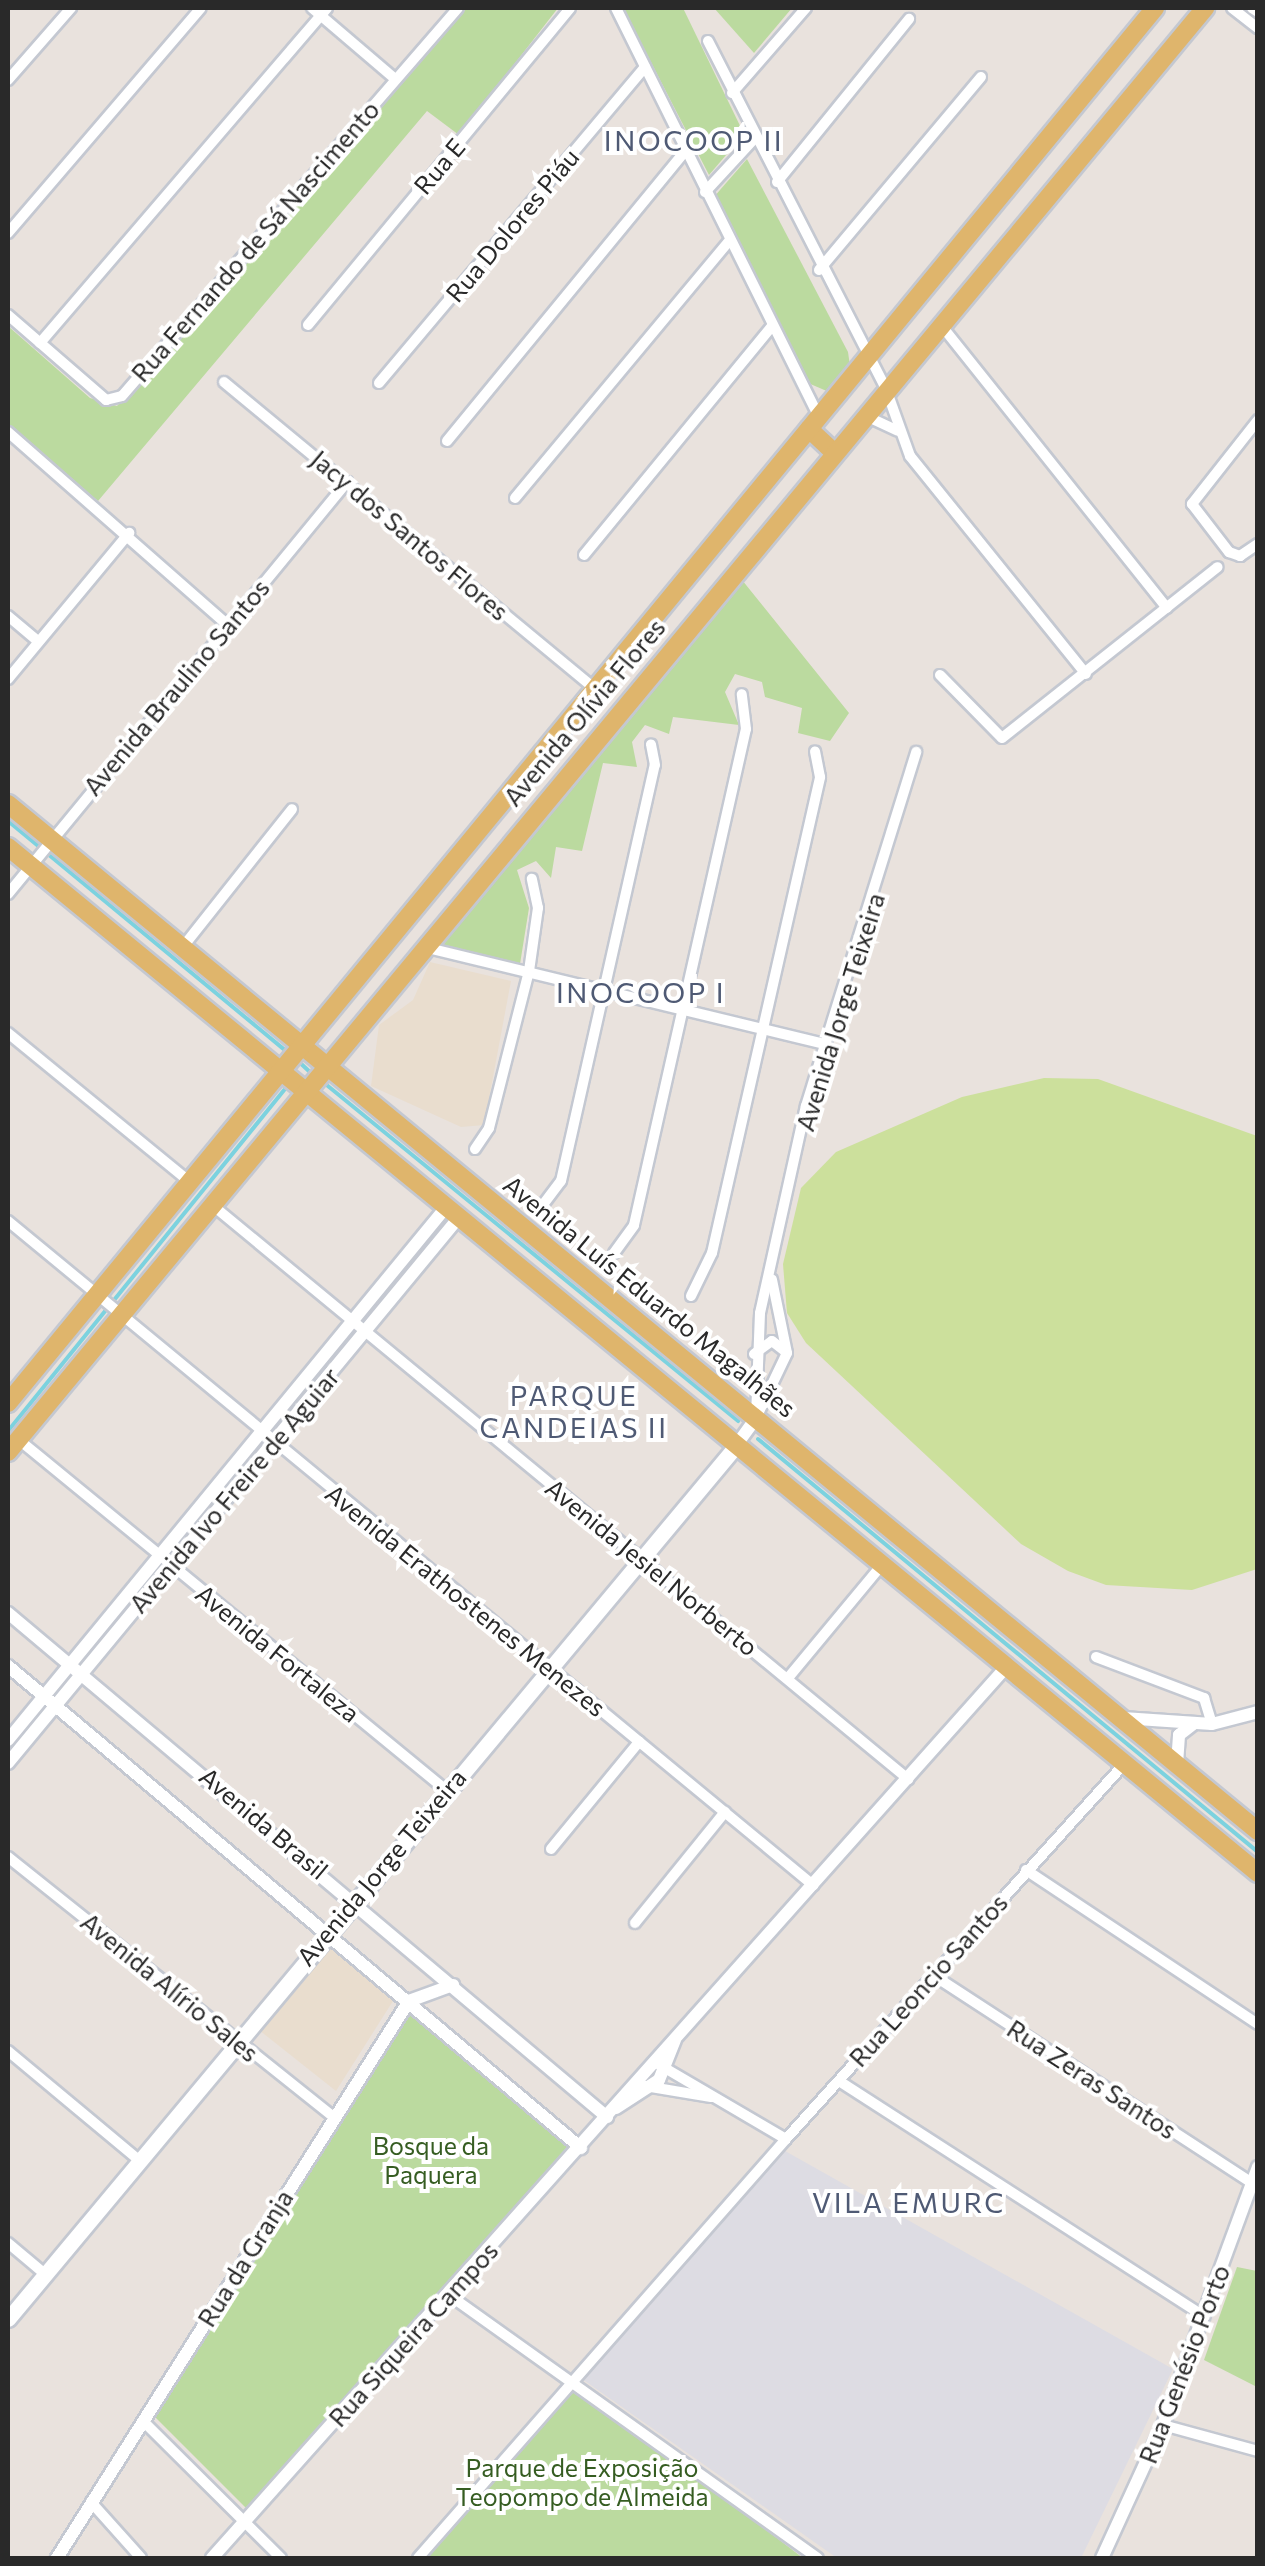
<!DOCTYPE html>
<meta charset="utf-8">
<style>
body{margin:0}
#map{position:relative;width:1265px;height:2566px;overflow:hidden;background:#e9e2dd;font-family:Commissioner,sans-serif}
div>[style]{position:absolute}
.industrial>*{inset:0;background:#dddce3}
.education>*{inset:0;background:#e9ddce}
.green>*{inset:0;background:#bbda9f}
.pitch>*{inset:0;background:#cce09c}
.stream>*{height:4px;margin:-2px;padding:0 2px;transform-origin:2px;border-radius:2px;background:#7cd2df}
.roads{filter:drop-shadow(2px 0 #c4c8d1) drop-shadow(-2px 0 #c4c8d1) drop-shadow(0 2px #c4c8d1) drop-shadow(0 -2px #c4c8d1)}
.minor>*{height:10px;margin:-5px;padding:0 5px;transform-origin:5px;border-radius:5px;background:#fff}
.tertiary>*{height:12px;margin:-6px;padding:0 6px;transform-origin:6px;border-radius:6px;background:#fff}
.secondary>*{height:15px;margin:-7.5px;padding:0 7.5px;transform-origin:7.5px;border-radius:7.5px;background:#fff}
.primary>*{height:18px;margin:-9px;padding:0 9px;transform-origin:9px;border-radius:9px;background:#dfb56c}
span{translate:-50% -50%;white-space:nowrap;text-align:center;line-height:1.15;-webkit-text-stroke:8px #fff;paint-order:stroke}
.street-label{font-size:25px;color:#292929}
.park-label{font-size:25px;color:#365d22}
.neighbourhood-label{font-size:28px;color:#4f5a74;letter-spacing:2.5px}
.frame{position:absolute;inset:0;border:10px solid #292929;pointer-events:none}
</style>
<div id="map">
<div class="industrial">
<div style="clip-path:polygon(778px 2147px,1173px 2369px,1081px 2558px,837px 2558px,575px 2374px)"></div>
</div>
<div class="education">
<div style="clip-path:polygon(430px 962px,511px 981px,484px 1125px,461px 1127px,371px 1086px,379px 1025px,413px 1000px)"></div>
<div style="clip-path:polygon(331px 1948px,393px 2001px,336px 2091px,259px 2030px)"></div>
</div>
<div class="green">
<div style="clip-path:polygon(467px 8px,558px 8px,459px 135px,427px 111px,98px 501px,8px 427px,8px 326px,90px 398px,117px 406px)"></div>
<div style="clip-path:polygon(623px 8px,683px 8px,744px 134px,709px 175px)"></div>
<div style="clip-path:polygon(714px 8px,792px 8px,754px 53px)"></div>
<div style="clip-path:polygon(747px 159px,848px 352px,850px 366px,829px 392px,808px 383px,713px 198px)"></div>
<div style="clip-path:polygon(738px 575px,849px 713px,830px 741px,798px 733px,802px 708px,765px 697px,762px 682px,735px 674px,725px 692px,739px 725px,673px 717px,669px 734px,645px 725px,632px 742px,637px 767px,603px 763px,582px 851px,556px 847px,551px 878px,536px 861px,517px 870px,529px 908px,520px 964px,438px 948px)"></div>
<div style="clip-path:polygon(411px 2011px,576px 2143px,249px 2511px,155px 2417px)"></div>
<div style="clip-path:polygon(1237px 2267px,1257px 2271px,1257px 2387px,1204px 2360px)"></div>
<div style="clip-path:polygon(570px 2380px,803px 2558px,418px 2558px)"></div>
</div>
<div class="pitch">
<div style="clip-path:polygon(1044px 1078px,1098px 1079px,1257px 1136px,1257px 1569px,1192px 1590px,1106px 1585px,1068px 1571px,1021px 1544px,806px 1343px,787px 1313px,783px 1264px,801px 1188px,836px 1152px,962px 1097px)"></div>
</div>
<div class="stream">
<div style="left:8px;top:821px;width:359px;rotate:39.6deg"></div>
<div style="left:297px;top:1060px;width:18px;rotate:43deg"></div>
<div style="left:323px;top:1082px;width:536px;rotate:39.24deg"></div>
<div style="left:8px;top:1431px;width:443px;rotate:-51deg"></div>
<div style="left:758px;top:1439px;width:649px;rotate:39.56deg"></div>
</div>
<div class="roads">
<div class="minor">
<div style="left:312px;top:8px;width:109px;rotate:40.5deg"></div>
<div style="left:616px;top:8px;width:454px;rotate:63.6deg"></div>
<div style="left:1232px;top:8px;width:33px;rotate:38deg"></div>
<div style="left:1252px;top:8px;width:7px;rotate:34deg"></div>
<div style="left:708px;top:41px;width:391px;rotate:62.9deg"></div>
<div style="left:886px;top:389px;width:71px;rotate:70.3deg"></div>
<div style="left:910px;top:456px;width:280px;rotate:51.1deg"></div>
<div style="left:8px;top:80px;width:96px;rotate:-48.8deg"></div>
<div style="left:732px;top:93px;width:113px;rotate:-49deg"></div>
<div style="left:777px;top:182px;width:210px;rotate:-51deg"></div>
<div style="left:705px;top:192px;width:72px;rotate:-47.2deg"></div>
<div style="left:8px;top:233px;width:296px;rotate:-49.4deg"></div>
<div style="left:819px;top:270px;width:252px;rotate:-50deg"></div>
<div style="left:8px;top:315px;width:130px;rotate:40.9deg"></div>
<div style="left:106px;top:400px;width:16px;rotate:-14deg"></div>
<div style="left:122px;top:396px;width:513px;rotate:-49.11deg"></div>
<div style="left:308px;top:325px;width:411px;rotate:-50.4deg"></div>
<div style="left:941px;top:325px;width:362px;rotate:51.4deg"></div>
<div style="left:40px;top:343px;width:441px;rotate:-49.4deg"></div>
<div style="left:224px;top:382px;width:482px;rotate:39.6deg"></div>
<div style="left:379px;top:383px;width:413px;rotate:-49.9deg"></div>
<div style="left:866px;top:416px;width:35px;rotate:25deg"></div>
<div style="left:1258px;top:420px;width:107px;rotate:128.2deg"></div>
<div style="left:1192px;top:504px;width:61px;rotate:52.4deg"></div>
<div style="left:1229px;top:552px;width:12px;rotate:20deg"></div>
<div style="left:1240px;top:556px;width:22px;rotate:-34deg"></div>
<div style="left:8px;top:432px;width:293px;rotate:41.3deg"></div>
<div style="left:447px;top:441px;width:375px;rotate:-50.6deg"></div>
<div style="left:515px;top:498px;width:334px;rotate:-50.2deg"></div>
<div style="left:584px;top:555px;width:296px;rotate:-50.6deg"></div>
<div style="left:8px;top:616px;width:39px;rotate:40deg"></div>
<div style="left:940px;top:675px;width:88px;rotate:45.5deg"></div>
<div style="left:1002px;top:738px;width:275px;rotate:-38.4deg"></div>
<div style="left:8px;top:679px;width:190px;rotate:-50.3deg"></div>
<div style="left:8px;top:894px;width:534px;rotate:-50.55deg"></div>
<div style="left:424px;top:947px;width:414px;rotate:13.6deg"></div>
<div style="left:182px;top:948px;width:177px;rotate:-51.6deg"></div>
<div style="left:8px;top:1033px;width:235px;rotate:39.3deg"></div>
<div style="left:475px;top:1149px;width:25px;rotate:-56deg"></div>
<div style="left:489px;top:1128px;width:162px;rotate:-75.7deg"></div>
<div style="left:529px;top:971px;width:64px;rotate:-81.9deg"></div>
<div style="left:538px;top:908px;width:30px;rotate:-102deg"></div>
<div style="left:545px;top:1202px;width:26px;rotate:-53deg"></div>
<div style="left:561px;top:1181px;width:426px;rotate:-77.3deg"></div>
<div style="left:655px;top:765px;width:21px;rotate:-101deg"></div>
<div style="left:211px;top:1204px;width:904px;rotate:39.52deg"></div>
<div style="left:8px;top:1221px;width:1044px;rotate:39.52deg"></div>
<div style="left:614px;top:1253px;width:34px;rotate:-54deg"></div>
<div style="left:634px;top:1225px;width:508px;rotate:-77.28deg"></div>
<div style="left:746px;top:729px;width:35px;rotate:-97deg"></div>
<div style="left:691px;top:1296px;width:48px;rotate:-64deg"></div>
<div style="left:712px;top:1253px;width:488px;rotate:-77.2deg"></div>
<div style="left:820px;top:777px;width:26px;rotate:-101deg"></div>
<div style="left:754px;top:1354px;width:22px;rotate:-36deg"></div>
<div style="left:772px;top:1341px;width:18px;rotate:38deg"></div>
<div style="left:756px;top:1417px;width:104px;rotate:-87.8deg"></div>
<div style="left:760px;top:1313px;width:212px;rotate:-77.5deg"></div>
<div style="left:806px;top:1106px;width:371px;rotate:-72.7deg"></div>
<div style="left:756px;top:1418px;width:72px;rotate:-64.5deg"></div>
<div style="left:787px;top:1353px;width:75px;rotate:-101.6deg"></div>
<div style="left:18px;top:1439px;width:554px;rotate:39.35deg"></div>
<div style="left:1096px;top:1657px;width:116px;rotate:20.8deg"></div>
<div style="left:1204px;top:1698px;width:27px;rotate:73deg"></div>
<div style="left:788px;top:1678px;width:146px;rotate:-50.3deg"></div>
<div style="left:551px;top:1849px;width:139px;rotate:-50.6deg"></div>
<div style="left:8px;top:1857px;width:416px;rotate:38.6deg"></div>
<div style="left:1026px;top:1870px;width:278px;rotate:33.6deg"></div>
<div style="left:635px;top:1923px;width:143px;rotate:-51deg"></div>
<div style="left:933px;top:1975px;width:379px;rotate:33.1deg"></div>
<div style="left:8px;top:2051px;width:173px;rotate:39.8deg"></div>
<div style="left:658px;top:2064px;width:148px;rotate:30.4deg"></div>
<div style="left:786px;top:2139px;width:506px;rotate:-47.96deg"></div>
<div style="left:839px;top:2081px;width:435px;rotate:32.8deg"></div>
<div style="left:645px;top:2086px;width:67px;rotate:9.5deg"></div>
<div style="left:8px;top:2243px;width:48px;rotate:40deg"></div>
<div style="left:449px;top:2295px;width:453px;rotate:35.5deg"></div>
<div style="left:144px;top:2422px;width:193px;rotate:44.8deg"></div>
<div style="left:1163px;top:2425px;width:98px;rotate:15.3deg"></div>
<div style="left:91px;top:2502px;width:75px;rotate:48.2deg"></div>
<div style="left:418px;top:2558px;width:558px;rotate:-48.71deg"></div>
</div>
<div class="tertiary">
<div style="left:735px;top:1447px;width:36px;rotate:-54deg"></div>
<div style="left:8px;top:1613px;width:783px;rotate:40.08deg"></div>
<div style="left:8px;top:1666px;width:749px;rotate:40.07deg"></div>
<div style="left:1123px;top:1718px;width:89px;rotate:3.9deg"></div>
<div style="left:1212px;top:1724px;width:48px;rotate:-14.6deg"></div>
<div style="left:8px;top:1740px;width:691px;rotate:-50.58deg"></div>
<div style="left:8px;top:1763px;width:710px;rotate:-50.43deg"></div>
<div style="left:1177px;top:1764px;width:29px;rotate:-86deg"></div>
<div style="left:1179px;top:1735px;width:18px;rotate:-38deg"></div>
<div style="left:616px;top:2108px;width:51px;rotate:-33.1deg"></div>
<div style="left:659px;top:2080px;width:43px;rotate:-68.2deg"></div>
<div style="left:57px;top:2558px;width:659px;rotate:-57.71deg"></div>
<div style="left:409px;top:2001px;width:47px;rotate:-20deg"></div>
<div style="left:212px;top:2558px;width:1193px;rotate:-48.29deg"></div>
<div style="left:1102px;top:2558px;width:146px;rotate:-65.4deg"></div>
<div style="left:1163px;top:2425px;width:275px;rotate:-69.8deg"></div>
</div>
<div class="secondary">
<div style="left:8px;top:2319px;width:1135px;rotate:-50.18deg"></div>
</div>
<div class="primary">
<div style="left:809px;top:429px;width:35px;rotate:43deg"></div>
<div style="left:8px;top:804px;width:1618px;rotate:39.41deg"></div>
<div style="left:8px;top:847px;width:1617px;rotate:39.38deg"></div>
<div style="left:8px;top:1403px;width:1806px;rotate:-50.57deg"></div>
<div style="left:8px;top:1452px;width:1876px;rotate:-50.34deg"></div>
</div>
</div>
<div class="street-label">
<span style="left:439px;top:166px;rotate:-50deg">Rua E</span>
<span style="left:512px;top:225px;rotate:-50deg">Rua Dolores Piáu</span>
<span style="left:255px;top:241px;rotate:-49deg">Rua Fernando de Sá Nascimento</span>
<span style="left:410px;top:535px;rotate:40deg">Jacy dos Santos Flores</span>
<span style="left:176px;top:687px;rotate:-50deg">Avenida Braulino Santos</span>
<span style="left:584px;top:712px;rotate:-50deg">Avenida Olívia Flores</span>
<span style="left:840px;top:1012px;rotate:-73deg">Avenida Jorge Teixeira</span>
<span style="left:650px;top:1296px;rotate:39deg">Avenida Luís Eduardo Magalhães</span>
<span style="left:234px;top:1490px;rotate:-50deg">Avenida Ivo Freire de Aguiar</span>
<span style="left:652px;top:1567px;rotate:39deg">Avenida Jesiel Norberto</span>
<span style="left:466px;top:1600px;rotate:39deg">Avenida Erathostenes Menezes</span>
<span style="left:278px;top:1653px;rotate:39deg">Avenida Fortaleza</span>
<span style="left:264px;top:1823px;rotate:40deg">Avenida Brasil</span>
<span style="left:381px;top:1867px;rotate:-50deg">Avenida Jorge Teixeira</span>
<span style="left:928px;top:1980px;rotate:-48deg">Rua Leoncio Santos</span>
<span style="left:170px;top:1987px;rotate:39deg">Avenida Alírio Sales</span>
<span style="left:1092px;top:2079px;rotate:33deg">Rua Zeras Santos</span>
<span style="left:245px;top:2258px;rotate:-58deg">Rua da Granja</span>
<span style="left:413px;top:2334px;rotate:-48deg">Rua Siqueira Campos</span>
<span style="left:1184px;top:2364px;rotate:-69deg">Rua Genésio Porto</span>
</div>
<div class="park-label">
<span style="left:431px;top:2160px">Bosque da<br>Paquera</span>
<span style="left:582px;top:2482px">Parque de Exposição<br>Teopompo de Almeida</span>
</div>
<div class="neighbourhood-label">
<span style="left:694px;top:140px">INOCOOP II</span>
<span style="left:641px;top:992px">INOCOOP I</span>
<span style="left:574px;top:1411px">PARQUE<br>CANDEIAS II</span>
<span style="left:909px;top:2202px">VILA EMURC</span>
</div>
<div class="frame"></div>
</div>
